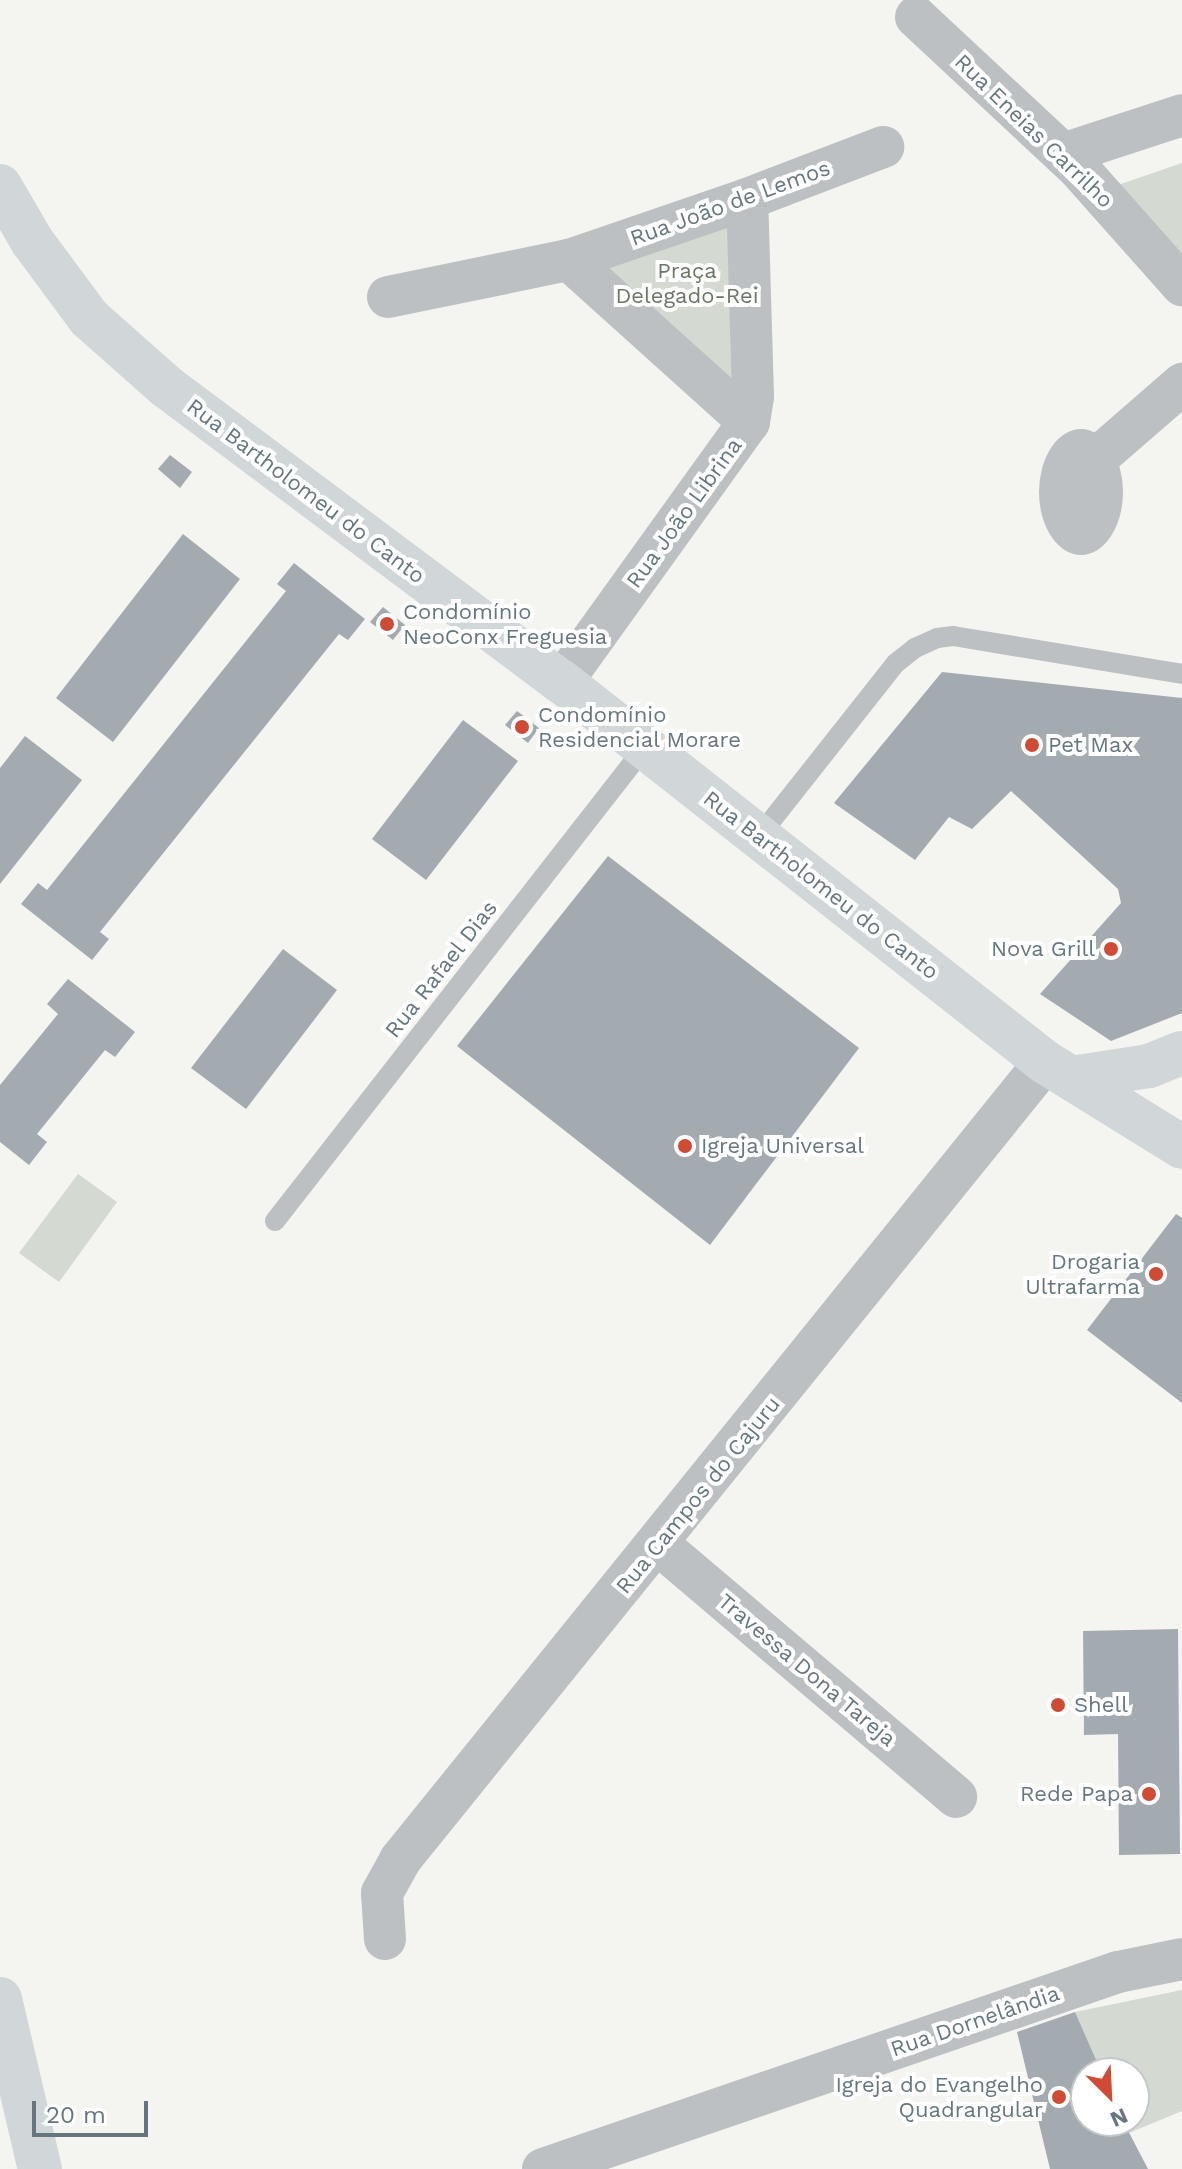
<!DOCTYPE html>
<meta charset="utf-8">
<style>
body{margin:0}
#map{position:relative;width:1182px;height:2169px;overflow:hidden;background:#f4f4f1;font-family:"Work Sans",sans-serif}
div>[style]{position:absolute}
.green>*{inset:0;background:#d4d9d1}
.building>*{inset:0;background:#a4abb0}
.lane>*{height:20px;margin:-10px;padding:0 10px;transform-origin:10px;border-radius:10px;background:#bcc0c3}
.street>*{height:42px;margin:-21px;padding:0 21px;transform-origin:21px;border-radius:21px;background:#bcc0c3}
.street>.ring{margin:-21px;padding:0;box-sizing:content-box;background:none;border:42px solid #bcc0c3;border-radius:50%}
.secondary>*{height:44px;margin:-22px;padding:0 22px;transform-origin:22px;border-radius:22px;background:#d1d6d9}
.dots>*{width:22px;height:22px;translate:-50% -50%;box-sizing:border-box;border:4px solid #fff;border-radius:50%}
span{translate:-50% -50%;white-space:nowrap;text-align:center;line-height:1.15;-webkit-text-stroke:8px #fff;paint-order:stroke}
.street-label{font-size:22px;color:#66767f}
.park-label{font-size:22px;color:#6a7764}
.poi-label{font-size:22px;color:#66767f}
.left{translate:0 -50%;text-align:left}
.right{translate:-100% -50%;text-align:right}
.north{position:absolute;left:1070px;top:2057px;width:80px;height:80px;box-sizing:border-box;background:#fff;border:2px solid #c2c8cc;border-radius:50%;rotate:156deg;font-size:22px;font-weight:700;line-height:32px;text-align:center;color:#66767f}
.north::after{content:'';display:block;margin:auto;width:28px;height:36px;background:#d14a34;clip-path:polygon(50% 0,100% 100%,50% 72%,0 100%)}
.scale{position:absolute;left:32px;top:2101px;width:116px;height:36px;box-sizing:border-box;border:4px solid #66767f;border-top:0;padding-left:10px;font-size:24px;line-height:28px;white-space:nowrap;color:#66767f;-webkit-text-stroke:6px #fff;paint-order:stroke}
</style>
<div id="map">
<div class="green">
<div style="clip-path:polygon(1182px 163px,1182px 257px,1118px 185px)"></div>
<div style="clip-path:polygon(731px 219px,732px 386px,597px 265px)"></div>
<div style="clip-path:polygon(78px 1174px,117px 1202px,59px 1282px,19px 1253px)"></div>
<div style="clip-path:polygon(1182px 1990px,1182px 2111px,1129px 2133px,1123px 2121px,1134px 2121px,1134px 2073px,1102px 2073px,1075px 2012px)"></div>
</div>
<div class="building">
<div style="clip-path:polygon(170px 455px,192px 472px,180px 488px,158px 469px)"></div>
<div style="clip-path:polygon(183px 534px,240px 579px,113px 742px,56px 698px)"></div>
<div style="clip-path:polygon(294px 563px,365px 619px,348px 640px,339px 634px,100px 932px,109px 939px,92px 960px,21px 904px,38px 883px,47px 890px,286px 591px,277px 584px)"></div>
<div style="clip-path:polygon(383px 607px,405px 625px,393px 640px,370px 622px)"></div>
<div style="clip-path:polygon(942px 672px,1182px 698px,1182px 1013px,1111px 1041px,1040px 994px,1121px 903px,1118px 889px,1011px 791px,972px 829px,949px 817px,915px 860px,834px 803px)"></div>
<div style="clip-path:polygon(517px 711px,539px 728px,528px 743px,505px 725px)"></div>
<div style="clip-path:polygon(463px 720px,518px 761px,426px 880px,372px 839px)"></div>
<div style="clip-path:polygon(25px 736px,82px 780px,0 884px,0 768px)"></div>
<div style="clip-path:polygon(608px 856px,859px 1048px,710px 1245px,457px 1046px)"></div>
<div style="clip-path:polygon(283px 949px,337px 990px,246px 1109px,191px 1068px)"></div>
<div style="clip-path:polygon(68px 979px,135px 1032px,115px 1057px,105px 1050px,37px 1134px,47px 1142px,29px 1165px,0 1142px,0 1085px,58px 1014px,47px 1004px)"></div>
<div style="clip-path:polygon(1176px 1214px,1182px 1218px,1182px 1403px,1087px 1330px)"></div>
<div style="clip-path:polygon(1178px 1629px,1180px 1854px,1119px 1855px,1118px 1734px,1084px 1735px,1083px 1631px)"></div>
<div style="clip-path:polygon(1075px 2012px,1102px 2073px,1086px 2073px,1086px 2121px,1123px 2121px,1148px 2169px,1050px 2169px,1017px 2032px)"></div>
</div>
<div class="lane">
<div style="left:760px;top:835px;width:219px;rotate:-51.7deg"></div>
<div style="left:896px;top:663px;width:24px;rotate:-38deg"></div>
<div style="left:915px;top:648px;width:24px;rotate:-24deg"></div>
<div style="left:937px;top:638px;width:16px;rotate:-7deg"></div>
<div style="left:953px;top:636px;width:232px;rotate:9.4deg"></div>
<div style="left:275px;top:1221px;width:601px;rotate:-52.02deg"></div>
</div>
<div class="street">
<div style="left:916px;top:17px;width:221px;rotate:43deg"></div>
<div style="left:1078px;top:168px;width:157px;rotate:48.4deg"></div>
<div style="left:1063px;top:154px;width:125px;rotate:-18.1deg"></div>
<div style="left:569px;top:260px;width:242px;rotate:42deg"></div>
<div style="left:388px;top:297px;width:185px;rotate:-11.6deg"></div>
<div style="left:569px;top:260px;width:188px;rotate:-18.9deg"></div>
<div style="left:747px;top:199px;width:146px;rotate:-20.9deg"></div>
<div class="ring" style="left:1060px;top:450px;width:-2px;height:-2px"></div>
<div style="left:1097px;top:458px;width:113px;rotate:-41deg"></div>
<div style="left:562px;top:682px;width:320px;rotate:-54.3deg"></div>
<div style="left:749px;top:422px;width:26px;rotate:-81deg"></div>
<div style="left:753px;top:396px;width:197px;rotate:-91.7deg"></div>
<div style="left:658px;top:1544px;width:391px;rotate:40.3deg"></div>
<div style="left:385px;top:1939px;width:46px;rotate:-93.7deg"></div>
<div style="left:382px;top:1893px;width:38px;rotate:-61deg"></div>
<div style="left:400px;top:1860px;width:1026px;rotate:-51.05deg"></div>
<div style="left:543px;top:2169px;width:608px;rotate:-18.91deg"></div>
<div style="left:1118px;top:1972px;width:65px;rotate:-11.5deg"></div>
</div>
<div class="secondary">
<div style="left:0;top:186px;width:64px;rotate:59.8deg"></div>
<div style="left:32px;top:241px;width:96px;rotate:53.5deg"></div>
<div style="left:89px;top:318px;width:104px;rotate:41.5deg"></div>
<div style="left:167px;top:387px;width:493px;rotate:36.8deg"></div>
<div style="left:562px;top:682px;width:615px;rotate:38.19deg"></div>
<div style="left:1045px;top:1062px;width:161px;rotate:31.8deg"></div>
<div style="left:1072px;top:1078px;width:78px;rotate:-8.9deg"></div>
<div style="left:1149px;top:1066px;width:35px;rotate:-22deg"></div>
<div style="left:0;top:1999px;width:175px;rotate:76.8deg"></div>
</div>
<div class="dots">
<div style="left:387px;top:624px;background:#d14a34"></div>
<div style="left:522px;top:727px;background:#d14a34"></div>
<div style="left:1032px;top:745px;background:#d14a34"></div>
<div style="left:1111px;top:949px;background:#d14a34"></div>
<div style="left:685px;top:1146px;background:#d14a34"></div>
<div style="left:1156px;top:1274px;background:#d14a34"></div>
<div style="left:1058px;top:1705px;background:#d14a34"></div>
<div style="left:1149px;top:1794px;background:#d14a34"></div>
<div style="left:1059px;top:2097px;background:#d14a34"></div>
</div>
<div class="street-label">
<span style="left:1034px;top:131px;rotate:44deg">Rua Eneias Carrilho</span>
<span style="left:730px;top:203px;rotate:-20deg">Rua João de Lemos</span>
<span style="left:306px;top:491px;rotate:37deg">Rua Bartholomeu do Canto</span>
<span style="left:684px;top:513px;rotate:-54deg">Rua João Librina</span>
<span style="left:821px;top:885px;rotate:38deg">Rua Bartholomeu do Canto</span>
<span style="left:441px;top:969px;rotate:-52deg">Rua Rafael Dias</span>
<span style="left:698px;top:1495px;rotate:-51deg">Rua Campos do Cajuru</span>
<span style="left:807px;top:1670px;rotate:40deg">Travessa Dona Tareja</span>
<span style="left:975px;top:2021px;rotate:-19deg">Rua Dornelândia</span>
</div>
<div class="park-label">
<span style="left:687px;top:283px">Praça<br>Delegado-Rei</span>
</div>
<div class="poi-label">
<span class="left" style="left:403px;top:624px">Condomínio<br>NeoConx Freguesia</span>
<span class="left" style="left:538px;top:727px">Condomínio<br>Residencial Morare</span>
<span class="left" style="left:1048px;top:745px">Pet Max</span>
<span class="right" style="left:1095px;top:949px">Nova Grill</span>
<span class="left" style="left:701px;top:1146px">Igreja Universal</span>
<span class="right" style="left:1140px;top:1274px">Drogaria<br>Ultrafarma</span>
<span class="left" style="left:1074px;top:1705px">Shell</span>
<span class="right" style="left:1133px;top:1794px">Rede Papa</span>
<span class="right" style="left:1043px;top:2097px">Igreja do Evangelho<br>Quadrangular</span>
</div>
<div class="north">N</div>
<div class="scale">20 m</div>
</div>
